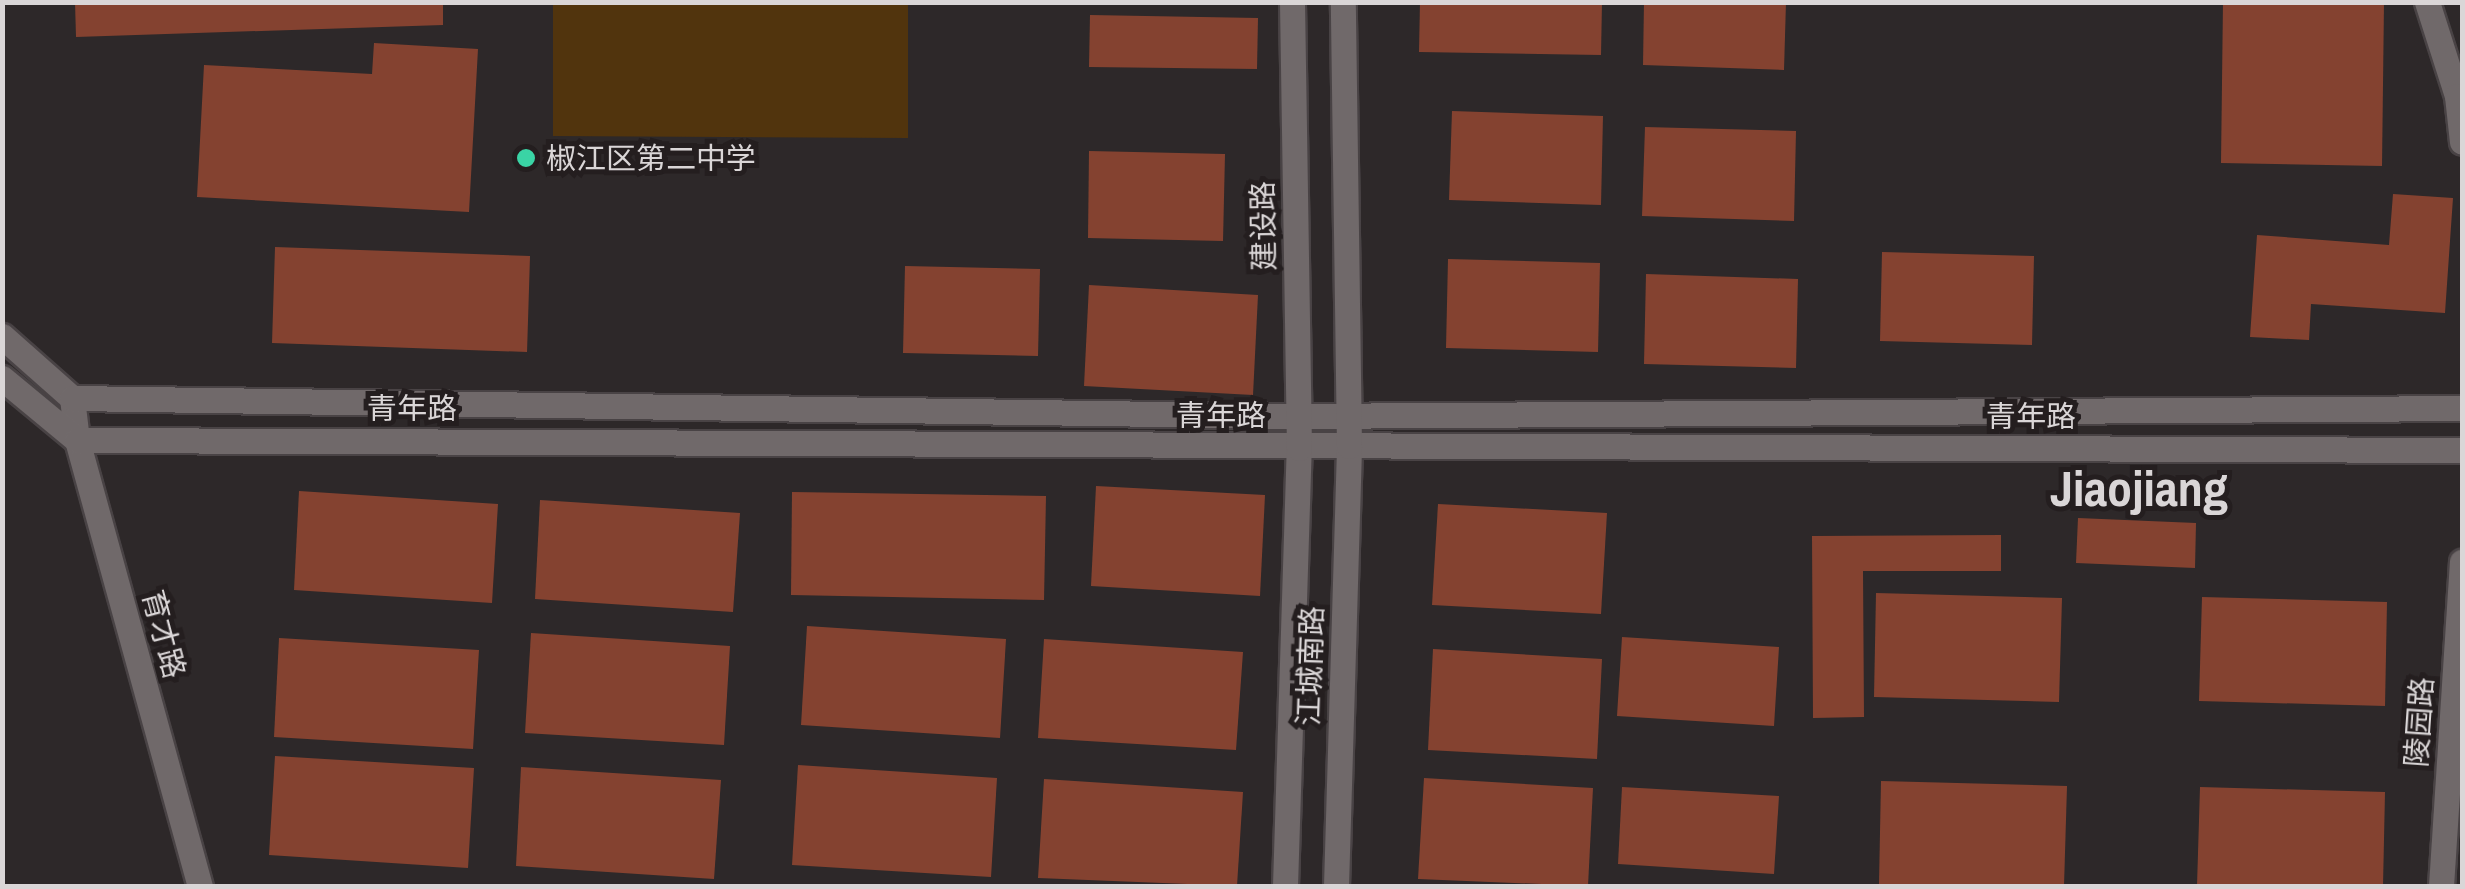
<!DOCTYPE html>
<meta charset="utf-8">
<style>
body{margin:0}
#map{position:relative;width:2465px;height:889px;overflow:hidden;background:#2d2829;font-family:"Archivo Narrow","Noto Sans SC",sans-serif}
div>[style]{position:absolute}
.green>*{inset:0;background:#51340d}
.building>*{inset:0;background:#844230}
.roads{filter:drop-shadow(2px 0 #494345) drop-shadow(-2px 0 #494345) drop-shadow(0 2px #494345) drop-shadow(0 -2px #494345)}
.tertiary>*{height:25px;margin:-12.5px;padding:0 12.5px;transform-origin:12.5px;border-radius:12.5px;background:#70696a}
.secondary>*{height:25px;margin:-12.5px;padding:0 12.5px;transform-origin:12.5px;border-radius:12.5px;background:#70696a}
.dots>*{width:28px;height:28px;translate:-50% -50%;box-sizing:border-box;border:5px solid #241e1f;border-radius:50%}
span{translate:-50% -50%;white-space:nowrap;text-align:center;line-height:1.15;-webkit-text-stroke:10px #241e1f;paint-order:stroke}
.poi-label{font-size:30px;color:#dad6d7}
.left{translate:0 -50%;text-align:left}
.street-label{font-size:30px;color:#dad6d7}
.town-label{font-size:50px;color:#dad6d7;font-weight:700}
.frame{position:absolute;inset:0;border:5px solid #dad6d7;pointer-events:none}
</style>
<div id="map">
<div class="green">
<div style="clip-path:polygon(553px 3px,908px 3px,908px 138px,553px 136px)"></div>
</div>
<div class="building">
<div style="clip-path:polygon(75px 2px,443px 2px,443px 25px,76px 37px)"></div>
<div style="clip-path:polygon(1420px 2px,1602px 2px,1601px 55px,1419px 52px)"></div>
<div style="clip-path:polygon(1644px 2px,1786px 2px,1784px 70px,1643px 65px)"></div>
<div style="clip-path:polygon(2223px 2px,2384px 2px,2382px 166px,2221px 163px)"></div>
<div style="clip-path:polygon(1090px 15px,1258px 18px,1257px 69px,1089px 67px)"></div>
<div style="clip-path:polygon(374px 43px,478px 49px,469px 212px,197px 197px,204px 65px,372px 74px)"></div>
<div style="clip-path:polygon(1452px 111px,1603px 116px,1601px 205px,1449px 200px)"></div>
<div style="clip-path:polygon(1645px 127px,1796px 131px,1794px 221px,1642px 216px)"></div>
<div style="clip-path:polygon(1089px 151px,1225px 154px,1223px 241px,1088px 238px)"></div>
<div style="clip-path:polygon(2393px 194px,2453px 198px,2445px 313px,2311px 304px,2309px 340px,2250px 337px,2257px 235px,2389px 245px)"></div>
<div style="clip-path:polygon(275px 247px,530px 256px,527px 352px,272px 343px)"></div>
<div style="clip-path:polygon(1882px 252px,2034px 256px,2032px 345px,1880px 341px)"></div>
<div style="clip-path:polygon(1448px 259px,1600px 263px,1598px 352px,1446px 348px)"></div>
<div style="clip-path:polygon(905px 266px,1040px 269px,1038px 356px,903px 353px)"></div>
<div style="clip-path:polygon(1646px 274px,1798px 279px,1796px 368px,1644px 364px)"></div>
<div style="clip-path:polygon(1089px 285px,1258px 295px,1253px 395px,1084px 386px)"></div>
<div style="clip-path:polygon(1096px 486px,1265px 495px,1260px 596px,1091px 586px)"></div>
<div style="clip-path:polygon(299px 491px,498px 504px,492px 603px,294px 590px)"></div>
<div style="clip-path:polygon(792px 492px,1046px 496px,1044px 600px,791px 595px)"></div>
<div style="clip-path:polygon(540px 500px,740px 513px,733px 612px,535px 599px)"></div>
<div style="clip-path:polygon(1438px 504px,1607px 513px,1601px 614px,1432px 605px)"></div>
<div style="clip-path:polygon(2078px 518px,2196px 523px,2195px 568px,2076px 563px)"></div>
<div style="clip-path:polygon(2001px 535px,2001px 571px,1863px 571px,1864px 717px,1813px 718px,1812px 536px)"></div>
<div style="clip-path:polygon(1876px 593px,2062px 598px,2059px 702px,1874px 697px)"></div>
<div style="clip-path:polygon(2202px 597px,2387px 602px,2385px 706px,2199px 701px)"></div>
<div style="clip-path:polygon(807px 626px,1006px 639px,1000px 738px,801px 725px)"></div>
<div style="clip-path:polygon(531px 633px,730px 646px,724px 745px,525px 733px)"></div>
<div style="clip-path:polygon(1622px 637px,1779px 647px,1774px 726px,1617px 716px)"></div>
<div style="clip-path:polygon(279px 638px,479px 650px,473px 749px,274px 737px)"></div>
<div style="clip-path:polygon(1044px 639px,1243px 652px,1236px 750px,1038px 738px)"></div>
<div style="clip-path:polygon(1433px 649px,1602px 659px,1597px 759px,1428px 750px)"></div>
<div style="clip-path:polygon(275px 756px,474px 768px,468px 868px,269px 855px)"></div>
<div style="clip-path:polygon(798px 765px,997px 778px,991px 877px,792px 865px)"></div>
<div style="clip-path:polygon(521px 767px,721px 780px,714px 879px,516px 866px)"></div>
<div style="clip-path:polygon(1424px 778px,1593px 788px,1588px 886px,1418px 879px)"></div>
<div style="clip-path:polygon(1044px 779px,1243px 792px,1237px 886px,1038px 878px)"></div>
<div style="clip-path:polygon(1881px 781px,2067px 786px,2064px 886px,1879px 884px)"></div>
<div style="clip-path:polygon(1622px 787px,1779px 796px,1774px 874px,1618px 864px)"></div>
<div style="clip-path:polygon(2200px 787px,2385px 792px,2383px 886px,2197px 886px)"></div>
</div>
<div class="roads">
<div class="tertiary">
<div style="left:2427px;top:2px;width:99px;rotate:72.3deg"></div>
<div style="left:2457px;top:96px;width:46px;rotate:83.8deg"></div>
<div style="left:72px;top:398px;width:42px;rotate:83.2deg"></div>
<div style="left:77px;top:440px;width:463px;rotate:74.6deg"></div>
<div style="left:2441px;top:886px;width:325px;rotate:-86.3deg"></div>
</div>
<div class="secondary">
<div style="left:2px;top:336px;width:94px;rotate:41.5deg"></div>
<div style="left:72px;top:398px;width:1226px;rotate:0.84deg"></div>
<div style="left:1298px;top:416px;width:1164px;rotate:-0.39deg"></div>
<div style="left:2px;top:378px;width:97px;rotate:39.6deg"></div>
<div style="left:77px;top:440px;width:2385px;rotate:0.24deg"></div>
<div style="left:1285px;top:886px;width:438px;rotate:-88.2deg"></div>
<div style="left:1299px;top:448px;width:446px;rotate:-90.9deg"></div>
<div style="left:1336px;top:886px;width:440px;rotate:-88.3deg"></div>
<div style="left:1349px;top:446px;width:444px;rotate:-90.8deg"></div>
</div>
</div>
<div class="dots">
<div style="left:526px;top:158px;background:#3ad4a5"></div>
</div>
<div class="poi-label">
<span class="left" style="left:546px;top:158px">椒江区第二中学</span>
</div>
<div class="street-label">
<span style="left:1263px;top:226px;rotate:-91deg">建设路</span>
<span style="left:412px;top:408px">青年路</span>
<span style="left:1221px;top:415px">青年路</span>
<span style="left:2031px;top:416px">青年路</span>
<span style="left:164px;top:634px;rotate:75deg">育才路</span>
<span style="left:1310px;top:666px;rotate:-88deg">江城南路</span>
<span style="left:2419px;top:722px;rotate:-86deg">陵园路</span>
</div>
<div class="town-label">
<span style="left:2139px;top:489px">Jiaojiang</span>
</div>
<div class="frame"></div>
</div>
